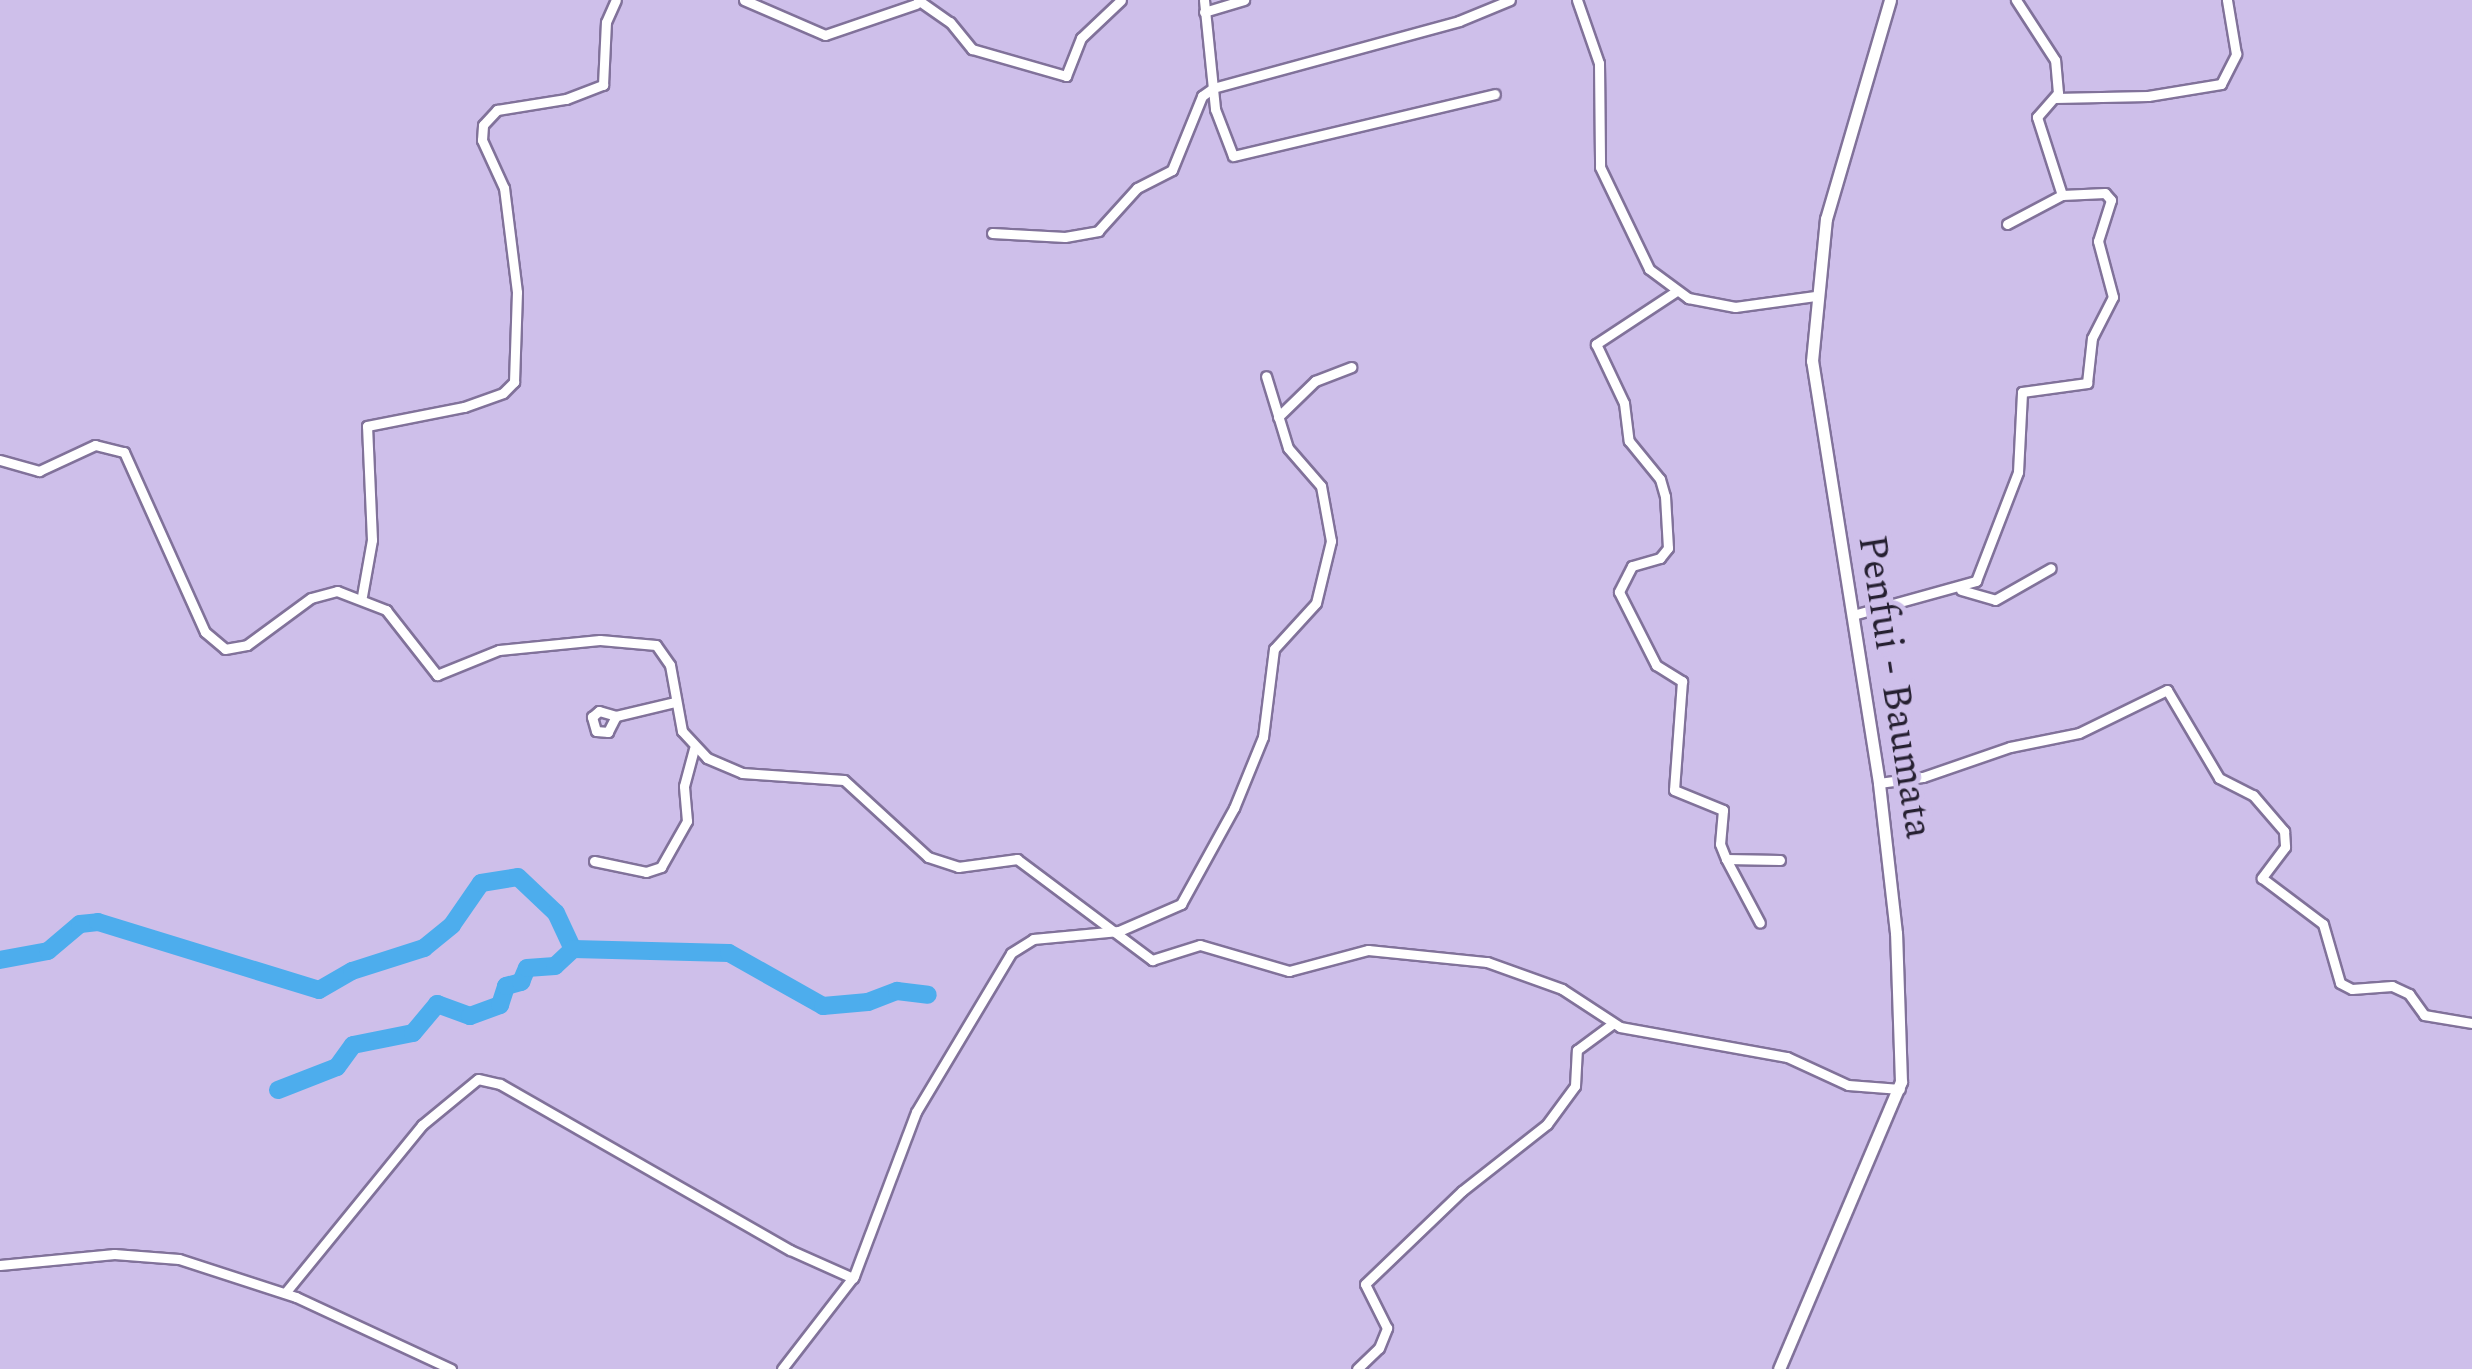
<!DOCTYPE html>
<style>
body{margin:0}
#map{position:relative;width:2472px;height:1369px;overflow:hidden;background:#cebfea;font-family:Spectral,serif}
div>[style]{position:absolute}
.river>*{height:18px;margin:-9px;padding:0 9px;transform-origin:9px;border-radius:9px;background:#4daded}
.roads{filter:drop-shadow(2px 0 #81729a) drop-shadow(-2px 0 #81729a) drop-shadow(0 2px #81729a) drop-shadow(0 -2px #81729a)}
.street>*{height:9px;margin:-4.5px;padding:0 4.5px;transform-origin:4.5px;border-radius:4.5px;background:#fff}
.secondary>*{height:11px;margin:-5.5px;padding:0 5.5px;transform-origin:5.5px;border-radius:5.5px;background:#fff}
span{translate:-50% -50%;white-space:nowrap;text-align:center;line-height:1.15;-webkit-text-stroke:10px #cebfea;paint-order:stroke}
.street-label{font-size:40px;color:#262031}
</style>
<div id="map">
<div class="river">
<div style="left:0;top:960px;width:49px;rotate:-10.6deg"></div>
<div style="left:48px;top:951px;width:42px;rotate:-40.2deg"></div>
<div style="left:80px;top:924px;width:18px;rotate:-6deg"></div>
<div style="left:98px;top:922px;width:231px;rotate:17.1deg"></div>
<div style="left:319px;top:990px;width:38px;rotate:-30deg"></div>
<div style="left:352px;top:971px;width:76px;rotate:-17.7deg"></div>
<div style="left:424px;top:948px;width:36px;rotate:-39deg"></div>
<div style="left:452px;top:925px;width:51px;rotate:-55.4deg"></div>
<div style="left:481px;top:883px;width:37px;rotate:-9deg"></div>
<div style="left:518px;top:877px;width:52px;rotate:43.5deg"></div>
<div style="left:556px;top:913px;width:40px;rotate:65deg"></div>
<div style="left:573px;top:949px;width:156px;rotate:1.5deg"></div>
<div style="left:729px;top:953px;width:108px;rotate:29.4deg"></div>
<div style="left:823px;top:1006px;width:45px;rotate:-5.1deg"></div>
<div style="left:868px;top:1002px;width:31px;rotate:-21deg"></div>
<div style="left:897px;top:991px;width:31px;rotate:7deg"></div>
<div style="left:278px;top:1090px;width:63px;rotate:-21.3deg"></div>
<div style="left:337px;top:1067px;width:27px;rotate:-54deg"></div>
<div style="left:353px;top:1045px;width:61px;rotate:-11.3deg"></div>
<div style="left:413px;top:1033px;width:38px;rotate:-50deg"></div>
<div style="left:437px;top:1004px;width:35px;rotate:20deg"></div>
<div style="left:470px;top:1016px;width:32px;rotate:-20deg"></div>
<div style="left:500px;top:1005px;width:20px;rotate:-72deg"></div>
<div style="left:506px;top:986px;width:16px;rotate:-15deg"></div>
<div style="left:521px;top:982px;width:15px;rotate:-67deg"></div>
<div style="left:527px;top:968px;width:28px;rotate:-4deg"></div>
<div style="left:555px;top:966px;width:25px;rotate:-43deg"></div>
</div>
<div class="roads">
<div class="street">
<div style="left:744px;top:0;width:88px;rotate:23.4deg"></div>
<div style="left:825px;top:35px;width:96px;rotate:-18.8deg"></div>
<div style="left:918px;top:0;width:39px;rotate:35deg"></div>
<div style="left:950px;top:22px;width:35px;rotate:51deg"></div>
<div style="left:972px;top:49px;width:98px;rotate:16deg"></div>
<div style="left:1066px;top:76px;width:41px;rotate:-68.5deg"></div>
<div style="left:1081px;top:38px;width:55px;rotate:-43.5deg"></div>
<div style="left:1204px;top:0;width:110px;rotate:84.2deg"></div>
<div style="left:1215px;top:109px;width:50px;rotate:69deg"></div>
<div style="left:1233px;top:156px;width:269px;rotate:-13.3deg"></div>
<div style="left:1577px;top:0;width:67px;rotate:70.8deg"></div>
<div style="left:1599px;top:63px;width:104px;rotate:89.4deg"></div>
<div style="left:1600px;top:167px;width:113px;rotate:64.3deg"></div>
<div style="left:1649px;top:269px;width:49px;rotate:36.6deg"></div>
<div style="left:1688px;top:298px;width:48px;rotate:10.8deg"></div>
<div style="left:1735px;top:307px;width:81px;rotate:-7.8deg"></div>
<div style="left:1204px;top:12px;width:42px;rotate:-16.7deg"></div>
<div style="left:2055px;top:98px;width:93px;rotate:-1.2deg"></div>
<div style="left:2148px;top:96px;width:74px;rotate:-9.3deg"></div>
<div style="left:2221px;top:84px;width:34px;rotate:-63deg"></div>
<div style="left:2236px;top:54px;width:55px;rotate:-99.5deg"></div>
<div style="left:2007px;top:224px;width:62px;rotate:-27.8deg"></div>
<div style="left:2062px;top:195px;width:82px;rotate:-107.8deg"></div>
<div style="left:2037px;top:117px;width:32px;rotate:-49deg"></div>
<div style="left:2058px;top:93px;width:33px;rotate:-95deg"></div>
<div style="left:2055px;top:60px;width:72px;rotate:-123deg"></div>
<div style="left:992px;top:233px;width:73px;rotate:3.1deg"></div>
<div style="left:1065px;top:237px;width:34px;rotate:-10deg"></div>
<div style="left:1098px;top:231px;width:58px;rotate:-47.8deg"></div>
<div style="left:1137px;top:188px;width:39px;rotate:-27deg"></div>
<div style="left:1172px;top:170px;width:80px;rotate:-67.9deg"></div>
<div style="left:1202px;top:96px;width:14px;rotate:-36deg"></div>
<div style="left:1213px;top:88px;width:255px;rotate:-15.2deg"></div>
<div style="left:1459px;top:21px;width:55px;rotate:-22.4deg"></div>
<div style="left:1675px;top:292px;width:95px;rotate:146.6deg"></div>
<div style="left:1596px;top:344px;width:65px;rotate:64.6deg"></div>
<div style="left:1624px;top:403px;width:38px;rotate:83deg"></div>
<div style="left:1629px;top:441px;width:49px;rotate:50.8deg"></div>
<div style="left:1660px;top:479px;width:18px;rotate:74deg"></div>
<div style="left:1665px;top:496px;width:52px;rotate:86.7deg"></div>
<div style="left:1668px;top:548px;width:13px;rotate:129deg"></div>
<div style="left:1660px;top:558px;width:29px;rotate:164deg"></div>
<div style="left:1632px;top:566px;width:29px;rotate:117deg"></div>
<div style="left:1619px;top:592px;width:82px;rotate:63.1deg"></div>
<div style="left:1656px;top:665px;width:31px;rotate:32deg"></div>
<div style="left:1682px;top:681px;width:109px;rotate:94.2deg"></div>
<div style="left:1674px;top:790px;width:53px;rotate:22.2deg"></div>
<div style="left:1723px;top:810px;width:34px;rotate:95deg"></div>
<div style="left:1720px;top:844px;width:16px;rotate:68deg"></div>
<div style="left:1726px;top:859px;width:54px;rotate:1.1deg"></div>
<div style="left:1278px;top:417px;width:52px;rotate:-44.2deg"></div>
<div style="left:1315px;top:381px;width:39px;rotate:-21deg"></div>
<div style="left:0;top:460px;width:41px;rotate:15.8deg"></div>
<div style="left:39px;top:471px;width:62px;rotate:-24.9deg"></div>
<div style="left:95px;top:445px;width:30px;rotate:14deg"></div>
<div style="left:124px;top:452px;width:197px;rotate:65.8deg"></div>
<div style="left:205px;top:632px;width:26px;rotate:40deg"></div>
<div style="left:225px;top:649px;width:22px;rotate:-10deg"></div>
<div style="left:247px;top:645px;width:79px;rotate:-36.3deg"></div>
<div style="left:311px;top:598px;width:27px;rotate:-15deg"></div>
<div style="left:337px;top:591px;width:53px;rotate:21.2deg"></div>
<div style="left:386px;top:610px;width:83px;rotate:51.9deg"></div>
<div style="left:437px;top:675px;width:67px;rotate:-22deg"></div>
<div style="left:499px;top:650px;width:101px;rotate:-5.7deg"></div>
<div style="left:600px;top:640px;width:56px;rotate:5.1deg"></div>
<div style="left:656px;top:645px;width:24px;rotate:55deg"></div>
<div style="left:670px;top:665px;width:67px;rotate:79.7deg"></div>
<div style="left:682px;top:731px;width:37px;rotate:47deg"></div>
<div style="left:707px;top:758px;width:38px;rotate:23deg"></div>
<div style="left:742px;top:773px;width:102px;rotate:3.9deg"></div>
<div style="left:844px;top:780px;width:114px;rotate:42.5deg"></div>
<div style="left:928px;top:857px;width:32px;rotate:18deg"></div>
<div style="left:958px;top:867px;width:60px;rotate:-7.7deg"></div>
<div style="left:1017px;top:859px;width:169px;rotate:36.8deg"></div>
<div style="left:1152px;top:960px;width:50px;rotate:-17.4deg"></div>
<div style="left:1200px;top:945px;width:93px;rotate:16.3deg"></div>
<div style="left:1289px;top:971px;width:82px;rotate:-14.9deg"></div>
<div style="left:1368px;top:950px;width:120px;rotate:5.8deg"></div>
<div style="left:1487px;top:962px;width:80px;rotate:19.8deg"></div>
<div style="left:1562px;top:989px;width:69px;rotate:33.2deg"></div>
<div style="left:1620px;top:1027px;width:170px;rotate:10.2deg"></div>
<div style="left:1787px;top:1057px;width:67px;rotate:24.7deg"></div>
<div style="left:1848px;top:1085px;width:52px;rotate:4.4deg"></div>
<div style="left:1961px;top:590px;width:35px;rotate:16deg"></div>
<div style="left:1995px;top:600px;width:64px;rotate:-29.7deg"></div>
<div style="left:362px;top:596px;width:57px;rotate:-79.9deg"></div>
<div style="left:372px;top:540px;width:114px;rotate:-92.5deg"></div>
<div style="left:367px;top:426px;width:99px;rotate:-11.1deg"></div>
<div style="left:464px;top:407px;width:41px;rotate:-19.7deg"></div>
<div style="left:503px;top:393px;width:16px;rotate:-45deg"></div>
<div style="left:514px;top:382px;width:90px;rotate:-88.1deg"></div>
<div style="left:517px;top:292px;width:105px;rotate:-97.1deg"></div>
<div style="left:504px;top:188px;width:53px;rotate:-114.6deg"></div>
<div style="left:482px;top:140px;width:15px;rotate:-86deg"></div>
<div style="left:483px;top:125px;width:21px;rotate:-47deg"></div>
<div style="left:497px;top:110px;width:70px;rotate:-9.1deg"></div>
<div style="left:566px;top:99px;width:40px;rotate:-21deg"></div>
<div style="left:603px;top:85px;width:63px;rotate:-87.3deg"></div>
<div style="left:606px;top:22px;width:24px;rotate:-66deg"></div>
<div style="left:1853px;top:615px;width:128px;rotate:-15.5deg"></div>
<div style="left:1976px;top:581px;width:117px;rotate:-68.9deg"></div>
<div style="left:2018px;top:472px;width:80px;rotate:-87.1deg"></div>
<div style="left:2022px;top:392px;width:66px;rotate:-7.9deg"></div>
<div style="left:2087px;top:383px;width:45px;rotate:-83.7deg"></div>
<div style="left:2092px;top:338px;width:46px;rotate:-62.9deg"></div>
<div style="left:2113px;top:297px;width:58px;rotate:-105deg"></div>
<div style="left:2098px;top:241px;width:43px;rotate:-72.4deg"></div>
<div style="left:2111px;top:200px;width:9px;rotate:-131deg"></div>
<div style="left:2105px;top:193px;width:43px;rotate:177.3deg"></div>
<div style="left:616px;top:716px;width:18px;rotate:117deg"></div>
<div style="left:608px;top:732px;width:12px;rotate:-175deg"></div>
<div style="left:596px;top:731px;width:15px;rotate:-106deg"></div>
<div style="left:592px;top:717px;width:9px;rotate:-41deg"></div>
<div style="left:599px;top:711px;width:18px;rotate:16deg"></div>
<div style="left:616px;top:716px;width:61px;rotate:-13.3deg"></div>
<div style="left:1879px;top:783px;width:44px;rotate:-7.8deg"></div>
<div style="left:1923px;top:777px;width:92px;rotate:-19deg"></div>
<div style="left:2010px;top:747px;width:70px;rotate:-11.5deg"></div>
<div style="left:2079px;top:733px;width:98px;rotate:-26deg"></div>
<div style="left:2167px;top:690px;width:102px;rotate:59.4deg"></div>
<div style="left:2219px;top:778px;width:38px;rotate:27deg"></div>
<div style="left:2253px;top:795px;width:48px;rotate:49.3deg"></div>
<div style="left:2284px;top:831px;width:16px;rotate:86deg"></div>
<div style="left:2285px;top:847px;width:39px;rotate:127deg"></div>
<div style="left:2262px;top:878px;width:76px;rotate:37deg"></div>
<div style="left:2323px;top:924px;width:61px;rotate:73.9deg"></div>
<div style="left:2340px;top:983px;width:13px;rotate:27deg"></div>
<div style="left:2352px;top:989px;width:40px;rotate:-4.3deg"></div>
<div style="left:2392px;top:986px;width:19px;rotate:25deg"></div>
<div style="left:2409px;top:994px;width:26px;rotate:54deg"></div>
<div style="left:2424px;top:1015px;width:49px;rotate:9.5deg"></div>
<div style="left:1726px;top:859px;width:72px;rotate:62deg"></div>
<div style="left:594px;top:861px;width:53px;rotate:11.9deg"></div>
<div style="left:646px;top:872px;width:16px;rotate:-18deg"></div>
<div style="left:661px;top:867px;width:53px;rotate:-60.5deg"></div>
<div style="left:687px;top:821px;width:35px;rotate:-95deg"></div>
<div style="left:684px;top:786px;width:39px;rotate:-75deg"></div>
<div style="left:0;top:1265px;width:115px;rotate:-5.5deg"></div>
<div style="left:114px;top:1254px;width:65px;rotate:4.4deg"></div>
<div style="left:179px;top:1259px;width:123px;rotate:18deg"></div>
<div style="left:296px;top:1297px;width:171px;rotate:24.9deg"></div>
<div style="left:285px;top:1293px;width:217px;rotate:-50.8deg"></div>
<div style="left:422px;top:1125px;width:72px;rotate:-39.4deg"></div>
<div style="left:478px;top:1079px;width:23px;rotate:13deg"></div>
<div style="left:500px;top:1084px;width:334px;rotate:29.8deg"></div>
<div style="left:790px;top:1250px;width:69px;rotate:24deg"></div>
<div style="left:782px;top:1369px;width:118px;rotate:-52.3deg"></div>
<div style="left:854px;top:1276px;width:175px;rotate:-69.3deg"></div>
<div style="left:916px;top:1112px;width:185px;rotate:-59.1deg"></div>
<div style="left:1011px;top:953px;width:26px;rotate:-32deg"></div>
<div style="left:1033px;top:939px;width:86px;rotate:-5.3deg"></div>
<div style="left:1119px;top:931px;width:68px;rotate:-23.5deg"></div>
<div style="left:1181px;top:904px;width:110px;rotate:-61.1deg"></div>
<div style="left:1234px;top:808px;width:77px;rotate:-67.8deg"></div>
<div style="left:1263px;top:737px;width:89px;rotate:-82.9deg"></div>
<div style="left:1274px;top:649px;width:62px;rotate:-47.6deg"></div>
<div style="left:1316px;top:603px;width:64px;rotate:-76.4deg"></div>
<div style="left:1331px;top:541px;width:56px;rotate:-100.3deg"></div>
<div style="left:1321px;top:486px;width:50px;rotate:-131deg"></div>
<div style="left:1288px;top:448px;width:75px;rotate:-107deg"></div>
<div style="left:1357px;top:1369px;width:30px;rotate:-44deg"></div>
<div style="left:1379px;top:1348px;width:22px;rotate:-68deg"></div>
<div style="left:1387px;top:1328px;width:49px;rotate:-116.6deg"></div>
<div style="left:1365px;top:1284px;width:134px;rotate:-43.8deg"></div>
<div style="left:1462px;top:1191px;width:108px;rotate:-38.2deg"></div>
<div style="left:1547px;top:1124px;width:47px;rotate:-53.6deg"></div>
<div style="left:1575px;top:1086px;width:36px;rotate:-87deg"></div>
<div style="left:1577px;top:1050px;width:44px;rotate:-36.6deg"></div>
</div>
<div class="secondary">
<div style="left:1779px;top:1369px;width:312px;rotate:-67deg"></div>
<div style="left:1901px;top:1082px;width:149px;rotate:-91.9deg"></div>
<div style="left:1896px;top:933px;width:151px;rotate:-96.5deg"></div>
<div style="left:1879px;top:783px;width:427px;rotate:-99deg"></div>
<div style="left:1812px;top:361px;width:143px;rotate:-84.4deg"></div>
<div style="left:1826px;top:219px;width:228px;rotate:-73.7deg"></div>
</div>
</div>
<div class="street-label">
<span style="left:1894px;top:687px;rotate:81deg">Penfui - Baumata</span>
</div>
</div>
